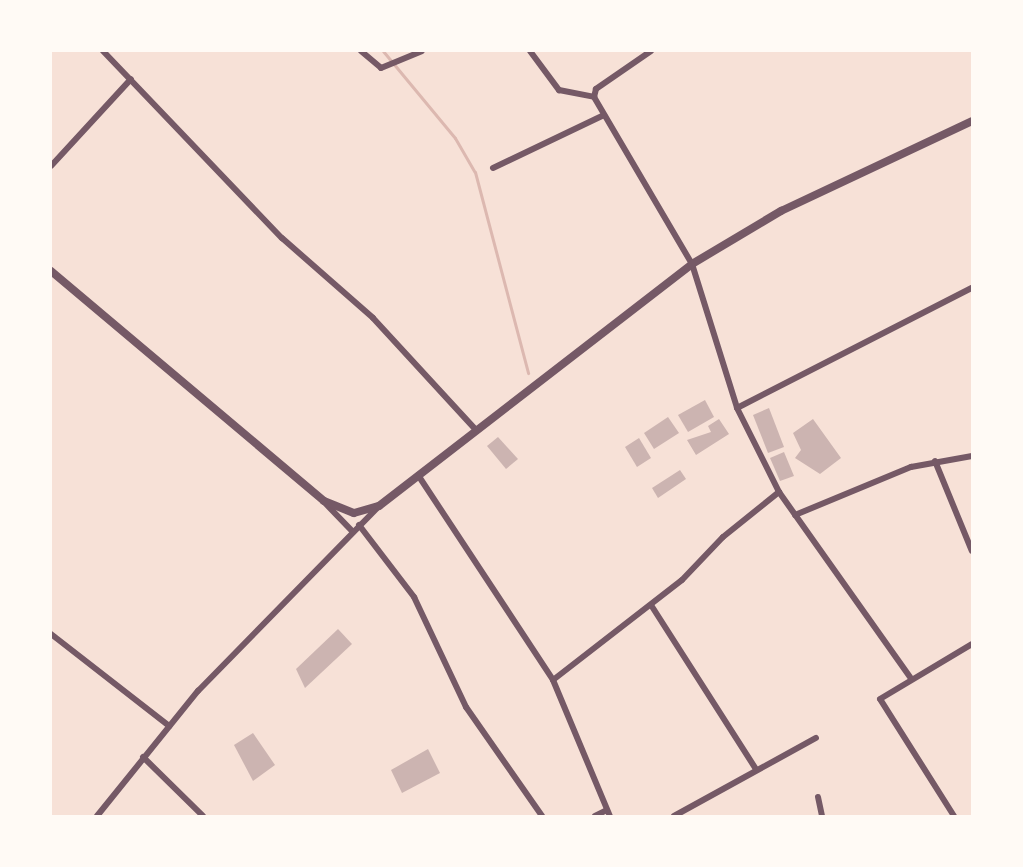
<!DOCTYPE html>
<style>
body{margin:0}
#map{position:relative;width:1023px;height:867px;overflow:hidden;background:#f7e1d7;font-family:Overpass,sans-serif}
div>[style]{position:absolute}
.stream>*{height:3px;margin:-1.5px;padding:0 1.5px;transform-origin:1.5px;border-radius:1.5px;background:#dcb8b0}
.building>*{inset:0;background:#ccb4b1}
.minor>*{height:6px;margin:-3px;padding:0 3px;transform-origin:3px;border-radius:3px;background:#755966}
.tertiary>*{height:8px;margin:-4px;padding:0 4px;transform-origin:4px;border-radius:4px;background:#755966}
span{translate:-50% -50%;white-space:nowrap;text-align:center;line-height:1.15;-webkit-text-stroke:4.5px #fffaf5;paint-order:stroke}
.frame{position:absolute;inset:0;border:52px solid #fffaf5;pointer-events:none}
</style>
<div id="map">
<div class="stream">
<div style="left:383px;top:51px;width:113px;rotate:50.4deg"></div>
<div style="left:455px;top:138px;width:39px;rotate:60deg"></div>
<div style="left:475px;top:172px;width:208px;rotate:75.2deg"></div>
</div>
<div class="building">
<div style="clip-path:polygon(705px 400px,714px 417px,688px 432px,678px 415px)"></div>
<div style="clip-path:polygon(769px 408px,784px 447px,768px 453px,753px 415px)"></div>
<div style="clip-path:polygon(668px 417px,679px 433px,654px 449px,644px 433px)"></div>
<div style="clip-path:polygon(719px 419px,729px 434px,696px 455px,687px 440px,711px 432px,708px 426px)"></div>
<div style="clip-path:polygon(813px 419px,841px 458px,820px 474px,795px 458px,801px 450px,793px 433px)"></div>
<div style="clip-path:polygon(498px 437px,518px 459px,506px 469px,487px 446px)"></div>
<div style="clip-path:polygon(639px 438px,651px 458px,637px 467px,625px 447px)"></div>
<div style="clip-path:polygon(784px 452px,794px 476px,780px 481px,770px 458px)"></div>
<div style="clip-path:polygon(680px 470px,686px 479px,658px 498px,652px 488px)"></div>
<div style="clip-path:polygon(338px 629px,352px 644px,305px 688px,296px 669px)"></div>
<div style="clip-path:polygon(253px 733px,275px 765px,253px 781px,234px 745px)"></div>
<div style="clip-path:polygon(428px 749px,440px 773px,402px 793px,391px 770px)"></div>
</div>
<div class="minor">
<div style="left:103px;top:51px;width:259px;rotate:46.3deg"></div>
<div style="left:282px;top:238px;width:121px;rotate:41.3deg"></div>
<div style="left:373px;top:318px;width:151px;rotate:47.4deg"></div>
<div style="left:361px;top:51px;width:26px;rotate:40deg"></div>
<div style="left:381px;top:68px;width:44px;rotate:-22.5deg"></div>
<div style="left:530px;top:51px;width:49px;rotate:53.4deg"></div>
<div style="left:559px;top:90px;width:36px;rotate:11deg"></div>
<div style="left:651px;top:51px;width:67px;rotate:145.4deg"></div>
<div style="left:596px;top:89px;width:8px;rotate:104deg"></div>
<div style="left:594px;top:97px;width:194px;rotate:59.6deg"></div>
<div style="left:692px;top:264px;width:151px;rotate:72.6deg"></div>
<div style="left:737px;top:408px;width:94px;rotate:63.4deg"></div>
<div style="left:779px;top:492px;width:227px;rotate:54.7deg"></div>
<div style="left:51px;top:166px;width:118px;rotate:-47.4deg"></div>
<div style="left:493px;top:168px;width:123px;rotate:-25.5deg"></div>
<div style="left:737px;top:408px;width:264px;rotate:-27.1deg"></div>
<div style="left:935px;top:461px;width:97px;rotate:67.7deg"></div>
<div style="left:418px;top:475px;width:245px;rotate:56.6deg"></div>
<div style="left:553px;top:680px;width:147px;rotate:67.3deg"></div>
<div style="left:326px;top:504px;width:37px;rotate:46deg"></div>
<div style="left:795px;top:515px;width:126px;rotate:-22.5deg"></div>
<div style="left:911px;top:467px;width:62px;rotate:-10.2deg"></div>
<div style="left:359px;top:525px;width:91px;rotate:52.6deg"></div>
<div style="left:414px;top:597px;width:122px;rotate:64.7deg"></div>
<div style="left:466px;top:707px;width:133px;rotate:55.1deg"></div>
<div style="left:651px;top:605px;width:195px;rotate:57.4deg"></div>
<div style="left:51px;top:634px;width:150px;rotate:37.9deg"></div>
<div style="left:553px;top:680px;width:163px;rotate:-37.8deg"></div>
<div style="left:682px;top:580px;width:59px;rotate:-46.4deg"></div>
<div style="left:723px;top:537px;width:72px;rotate:-38.8deg"></div>
<div style="left:143px;top:757px;width:84px;rotate:44.5deg"></div>
<div style="left:818px;top:797px;width:19px;rotate:78deg"></div>
<div style="left:97px;top:816px;width:161px;rotate:-51.1deg"></div>
<div style="left:198px;top:691px;width:259px;rotate:-45.6deg"></div>
<div style="left:595px;top:816px;width:13px;rotate:-27deg"></div>
<div style="left:674px;top:816px;width:162px;rotate:-28.8deg"></div>
<div style="left:954px;top:816px;width:138px;rotate:-122.3deg"></div>
<div style="left:880px;top:699px;width:107px;rotate:-30.9deg"></div>
</div>
<div class="tertiary">
<div style="left:51px;top:271px;width:357px;rotate:40.1deg"></div>
<div style="left:324px;top:501px;width:32px;rotate:22deg"></div>
<div style="left:354px;top:513px;width:26px;rotate:-16deg"></div>
<div style="left:379px;top:506px;width:396px;rotate:-37.7deg"></div>
<div style="left:692px;top:264px;width:104px;rotate:-30.8deg"></div>
<div style="left:781px;top:211px;width:211px;rotate:-25.2deg"></div>
</div>
<div class="frame"></div>
</div>
